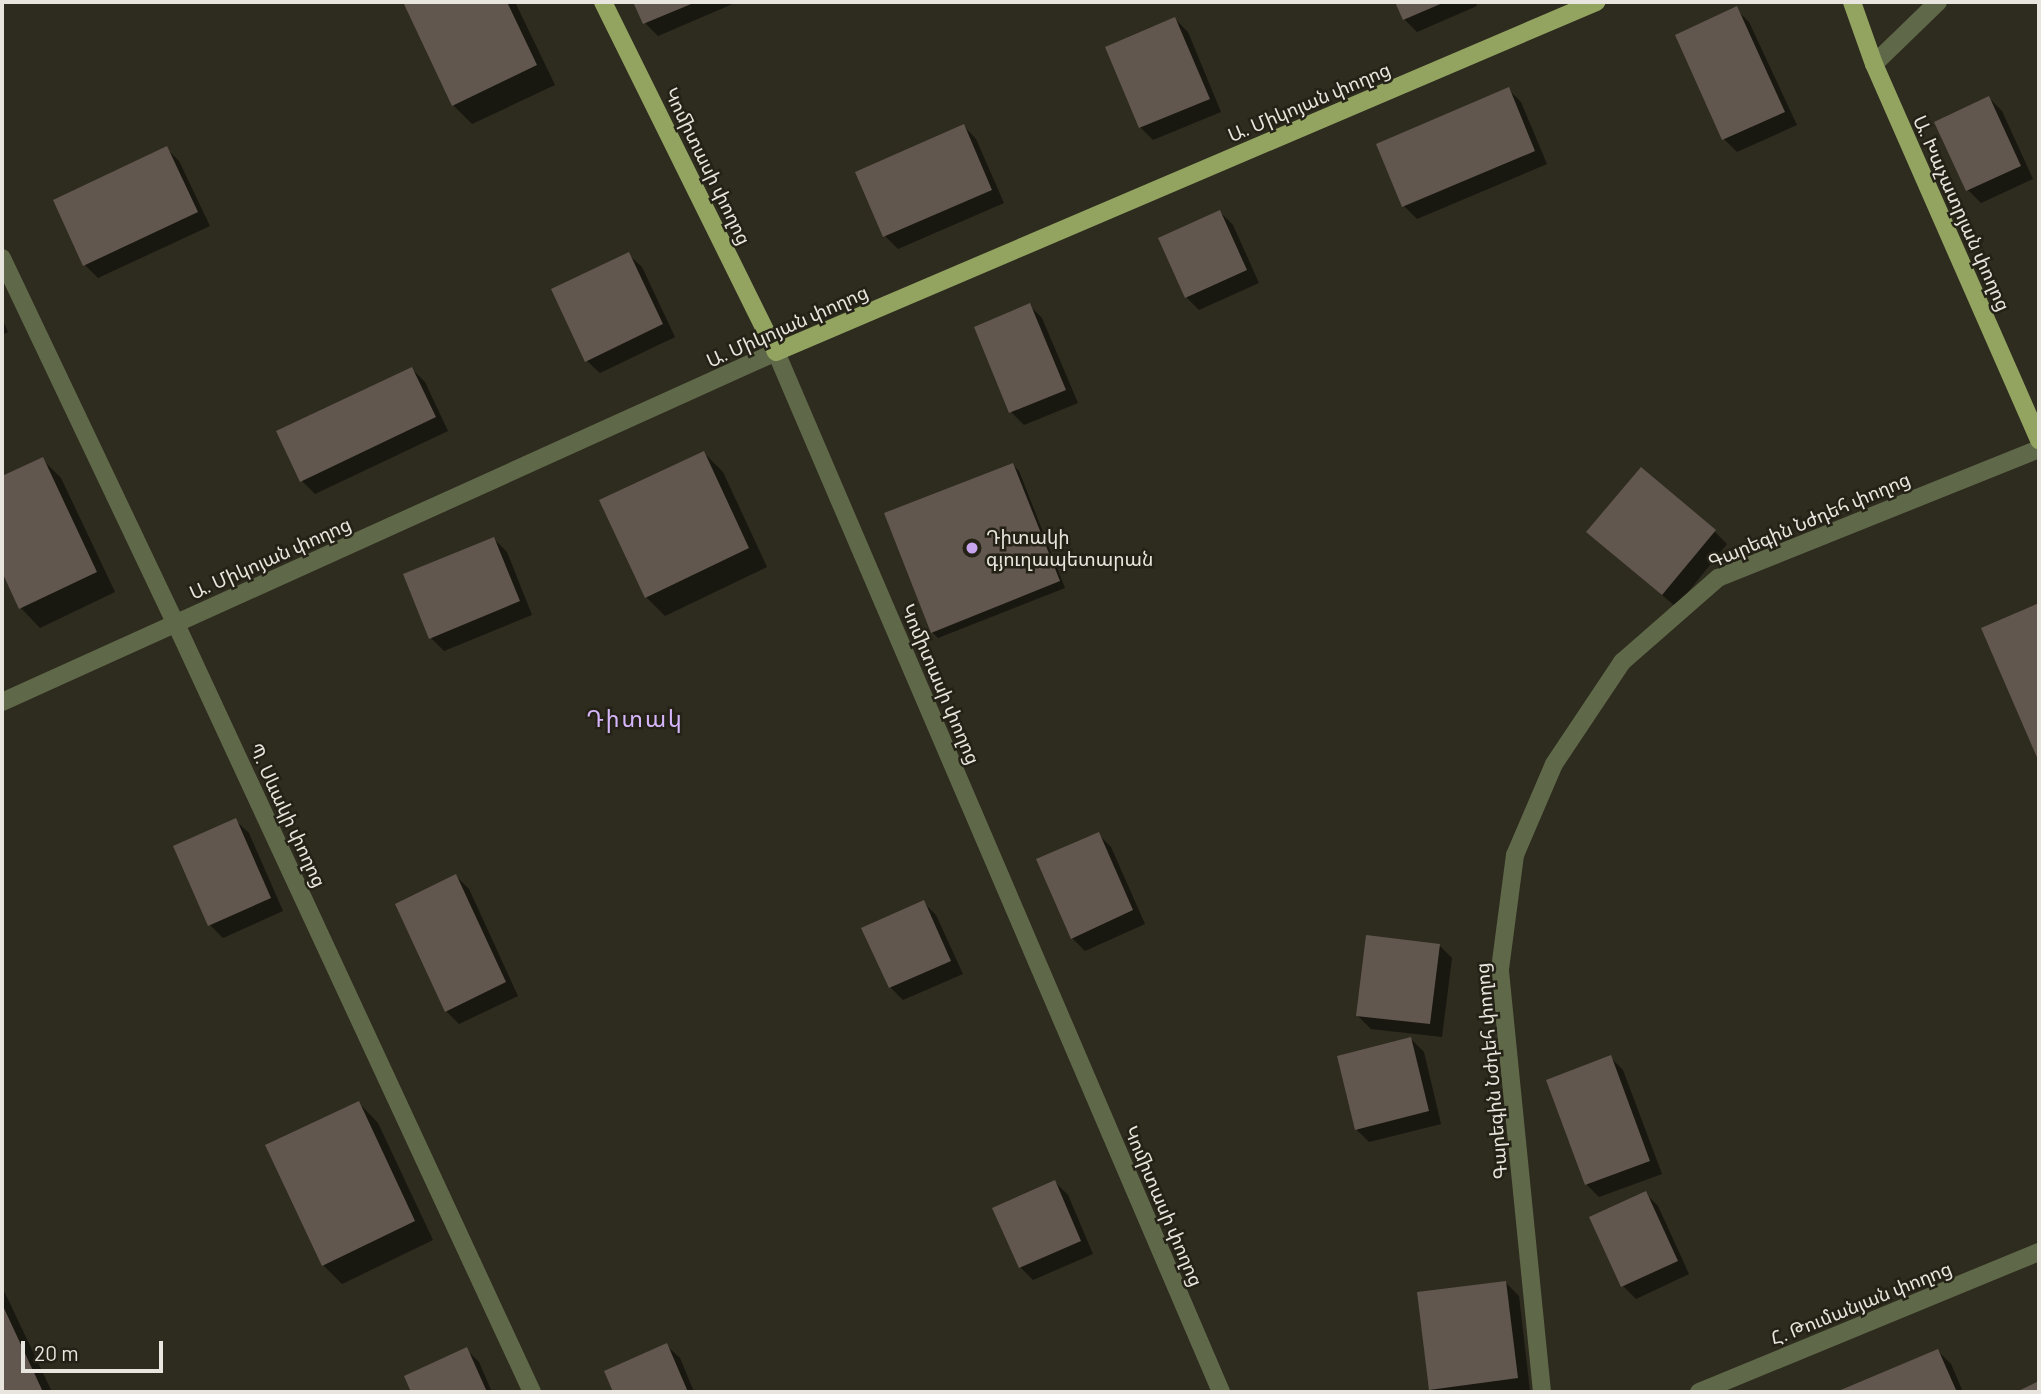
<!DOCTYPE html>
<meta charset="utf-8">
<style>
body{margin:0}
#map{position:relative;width:2041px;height:1394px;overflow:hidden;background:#2e2b1f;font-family:Barlow,"Noto Sans Armenian",sans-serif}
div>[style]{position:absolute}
.shadow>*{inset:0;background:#0007}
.building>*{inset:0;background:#62574e}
.minor>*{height:18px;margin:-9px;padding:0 9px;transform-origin:9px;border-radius:9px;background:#5f6848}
.major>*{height:18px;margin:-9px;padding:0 9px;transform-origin:9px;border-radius:9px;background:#93a461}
.dots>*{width:19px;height:19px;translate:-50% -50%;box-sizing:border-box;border:4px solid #242116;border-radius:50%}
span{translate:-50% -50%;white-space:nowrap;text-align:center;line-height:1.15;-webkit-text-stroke:5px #242116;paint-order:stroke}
.street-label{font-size:19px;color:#e7e5de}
.poi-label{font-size:19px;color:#e7e5de}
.left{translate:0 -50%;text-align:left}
.quarter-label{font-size:23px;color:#d6b6fa;letter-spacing:2px}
.frame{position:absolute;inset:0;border:4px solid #e7e5de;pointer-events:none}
.scale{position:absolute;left:21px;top:1341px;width:142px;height:32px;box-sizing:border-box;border:4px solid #e7e5de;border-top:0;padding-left:9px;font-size:21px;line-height:24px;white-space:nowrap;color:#e7e5de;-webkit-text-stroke:5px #242116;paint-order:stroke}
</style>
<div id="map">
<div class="shadow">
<div style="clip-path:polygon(405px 2px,515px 2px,555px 85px,472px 124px,453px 105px)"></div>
<div style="clip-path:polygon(635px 2px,734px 2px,735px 3px,658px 36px,645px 23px)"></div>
<div style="clip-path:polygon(1397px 2px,1476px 2px,1477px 6px,1417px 32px,1404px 19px)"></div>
<div style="clip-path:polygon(1736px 9px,1749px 22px,1797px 125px,1737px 152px,1724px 139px)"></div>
<div style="clip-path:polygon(1175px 19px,1188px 32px,1221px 112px,1153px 140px,1140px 127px)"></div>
<div style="clip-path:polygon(1508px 89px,1521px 102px,1547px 164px,1417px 219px,1404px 206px,1378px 145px)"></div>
<div style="clip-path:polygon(1989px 98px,2002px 111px,2033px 179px,1981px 203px,1968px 190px)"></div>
<div style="clip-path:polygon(964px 126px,976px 139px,1004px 203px,898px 249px,885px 236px)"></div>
<div style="clip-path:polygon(166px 148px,179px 161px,210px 226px,98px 278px,85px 265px)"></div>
<div style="clip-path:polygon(1220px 212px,1233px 225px,1259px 283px,1199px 310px,1186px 297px)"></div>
<div style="clip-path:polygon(629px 255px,642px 267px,675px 337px,600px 373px,587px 361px)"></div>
<div style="clip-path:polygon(1029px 305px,1042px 318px,1078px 403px,1024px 425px,1011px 412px,976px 328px)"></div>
<div style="clip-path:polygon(2px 318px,8px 332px,2px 335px)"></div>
<div style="clip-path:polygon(412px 369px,425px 382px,448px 431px,315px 494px,302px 481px)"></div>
<div style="clip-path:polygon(704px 453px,723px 472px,767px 567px,665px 616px,646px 597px)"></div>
<div style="clip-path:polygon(42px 459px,61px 478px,115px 592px,40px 628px,21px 608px,2px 568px,2px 478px)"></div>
<div style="clip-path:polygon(1013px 465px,1019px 471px,1065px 588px,938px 638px,932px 632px)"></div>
<div style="clip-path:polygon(1589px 532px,1715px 532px,1727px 544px,1676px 607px)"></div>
<div style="clip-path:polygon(494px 539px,507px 552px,532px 615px,444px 651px,431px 638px)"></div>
<div style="clip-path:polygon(2039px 605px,2039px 758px,1984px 629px)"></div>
<div style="clip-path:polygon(236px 821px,249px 833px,283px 911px,223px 938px,210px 925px)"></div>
<div style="clip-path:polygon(1098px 834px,1111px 847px,1145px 924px,1085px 951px,1072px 938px)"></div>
<div style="clip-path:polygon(456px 876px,469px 889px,518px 996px,459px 1024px,446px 1011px)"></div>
<div style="clip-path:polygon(923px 902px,936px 915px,963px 974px,903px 1000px,890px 987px)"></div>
<div style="clip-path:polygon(1439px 945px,1452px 958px,1442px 1037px,1371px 1029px,1358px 1016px)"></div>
<div style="clip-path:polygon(1411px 1039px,1424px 1052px,1441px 1124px,1369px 1142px,1356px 1129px)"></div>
<div style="clip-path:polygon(1610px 1057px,1623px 1070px,1662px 1174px,1599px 1197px,1586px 1184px)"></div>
<div style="clip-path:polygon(359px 1103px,378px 1123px,433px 1240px,342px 1284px,323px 1265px)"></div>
<div style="clip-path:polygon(1055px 1182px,1068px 1195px,1093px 1254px,1033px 1280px,1020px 1267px,995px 1209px)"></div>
<div style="clip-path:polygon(1645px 1193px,1658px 1206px,1689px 1274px,1636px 1299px,1623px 1286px)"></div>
<div style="clip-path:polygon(1506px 1283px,1519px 1296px,1530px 1391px,1434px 1392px,1430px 1389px)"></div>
<div style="clip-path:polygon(2px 1289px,5px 1293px,52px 1392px,2px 1392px)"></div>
<div style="clip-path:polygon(667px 1346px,680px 1358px,694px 1392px,615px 1392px,606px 1372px)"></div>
<div style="clip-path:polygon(466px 1349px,479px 1362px,492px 1392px,413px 1392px,406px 1376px)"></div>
<div style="clip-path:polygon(1938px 1351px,1951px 1364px,1963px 1392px,1841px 1392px)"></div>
</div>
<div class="building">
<div style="clip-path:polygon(403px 2px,507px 2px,537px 65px,452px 106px)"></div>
<div style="clip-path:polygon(633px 2px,696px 2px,643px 24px)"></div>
<div style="clip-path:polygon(1395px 2px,1445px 2px,1403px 20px)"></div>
<div style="clip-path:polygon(1737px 6px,1785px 112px,1722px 140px,1675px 35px)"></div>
<div style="clip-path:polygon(1175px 17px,1210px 99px,1139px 128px,1105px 47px)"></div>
<div style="clip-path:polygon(1509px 87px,1535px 151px,1402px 207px,1376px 144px)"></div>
<div style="clip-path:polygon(1989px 96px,2021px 166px,1966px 191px,1934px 122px)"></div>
<div style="clip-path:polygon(964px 124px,992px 190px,883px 237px,855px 172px)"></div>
<div style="clip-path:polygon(167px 146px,198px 212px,83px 266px,53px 200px)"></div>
<div style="clip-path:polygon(1220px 210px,1247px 270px,1185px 298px,1158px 238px)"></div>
<div style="clip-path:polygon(629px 252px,663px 324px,585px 362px,551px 289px)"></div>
<div style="clip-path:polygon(1030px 303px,1066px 390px,1009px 413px,974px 327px)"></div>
<div style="clip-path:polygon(412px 367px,436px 417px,300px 482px,276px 431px)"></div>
<div style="clip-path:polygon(704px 451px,749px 548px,645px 598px,599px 500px)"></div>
<div style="clip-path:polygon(43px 457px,97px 572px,19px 609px,2px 572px,2px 476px)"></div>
<div style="clip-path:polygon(1013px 463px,1060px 581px,931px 633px,884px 513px)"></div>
<div style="clip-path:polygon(1641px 467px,1716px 530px,1662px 595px,1586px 532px)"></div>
<div style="clip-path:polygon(494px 537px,520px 601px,429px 639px,403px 574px)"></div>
<div style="clip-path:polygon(2039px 603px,2039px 762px,1981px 628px)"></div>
<div style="clip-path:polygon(236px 818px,271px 898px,208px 926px,173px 846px)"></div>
<div style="clip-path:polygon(1099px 832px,1133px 910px,1071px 939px,1036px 859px)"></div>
<div style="clip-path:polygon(456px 874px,506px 982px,445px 1012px,395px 904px)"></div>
<div style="clip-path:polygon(924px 900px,951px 961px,889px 988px,861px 928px)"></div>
<div style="clip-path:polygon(1366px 935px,1440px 944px,1430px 1024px,1356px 1016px)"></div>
<div style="clip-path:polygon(1411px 1037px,1429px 1111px,1355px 1130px,1337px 1056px)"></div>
<div style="clip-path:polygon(1611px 1055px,1650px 1161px,1585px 1185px,1546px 1080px)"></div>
<div style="clip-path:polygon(359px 1101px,415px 1221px,322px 1266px,265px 1145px)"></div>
<div style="clip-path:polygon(1055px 1180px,1081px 1241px,1019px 1268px,992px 1208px)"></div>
<div style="clip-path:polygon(1646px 1191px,1678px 1261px,1621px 1287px,1589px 1217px)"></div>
<div style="clip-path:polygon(1506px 1281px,1518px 1378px,1429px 1390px,1417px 1292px)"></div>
<div style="clip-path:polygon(2px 1304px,43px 1392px,2px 1392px)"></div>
<div style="clip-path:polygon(667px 1343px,688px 1392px,613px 1392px,604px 1371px)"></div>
<div style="clip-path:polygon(467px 1347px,487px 1392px,411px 1392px,404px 1376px)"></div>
<div style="clip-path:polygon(1938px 1349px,1956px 1390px,1951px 1392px,1836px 1392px)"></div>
<div style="clip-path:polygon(2039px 1381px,2039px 1392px,2016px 1392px)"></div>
</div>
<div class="minor">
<div style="left:1874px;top:64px;width:89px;rotate:-44.1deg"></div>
<div style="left:2px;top:258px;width:405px;rotate:64.6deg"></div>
<div style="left:176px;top:624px;width:846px;rotate:65.13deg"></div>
<div style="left:2px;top:702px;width:849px;rotate:-24.33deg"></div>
<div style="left:776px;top:352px;width:1131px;rotate:66.83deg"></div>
<div style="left:1542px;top:1392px;width:425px;rotate:-95.7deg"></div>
<div style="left:1500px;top:969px;width:115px;rotate:-82.5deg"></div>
<div style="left:1515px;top:855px;width:99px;rotate:-66.8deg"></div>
<div style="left:1554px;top:764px;width:123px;rotate:-56.3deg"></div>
<div style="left:1622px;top:662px;width:128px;rotate:-41.2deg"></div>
<div style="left:1718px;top:578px;width:346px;rotate:-21.9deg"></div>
<div style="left:1699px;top:1392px;width:368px;rotate:-22.4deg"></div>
</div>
<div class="major">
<div style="left:603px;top:2px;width:390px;rotate:63.7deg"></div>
<div style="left:776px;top:352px;width:892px;rotate:-23.11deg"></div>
<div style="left:1852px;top:2px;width:66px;rotate:70.5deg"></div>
<div style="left:1874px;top:64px;width:411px;rotate:66.3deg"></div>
</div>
<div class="dots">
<div style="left:972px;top:548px;background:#c8a6ef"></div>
</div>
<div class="street-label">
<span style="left:1309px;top:102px;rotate:-23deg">Ա. Միկոյան փողոց</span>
<span style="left:708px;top:166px;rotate:64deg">Կոմիտասի փողոց</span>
<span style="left:1962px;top:213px;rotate:66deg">Ա. Խաչատրյան փողոց</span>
<span style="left:787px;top:326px;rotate:-24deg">Ա. Միկոյան փողոց</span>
<span style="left:1809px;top:520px;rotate:-23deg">Գարեգին Նժդեհ փողոց</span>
<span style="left:270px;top:558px;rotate:-24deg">Ա. Միկոյան փողոց</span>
<span style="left:941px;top:684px;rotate:67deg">Կոմիտասի փողոց</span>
<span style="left:288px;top:815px;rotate:65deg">Պ. Սևակի փողոց</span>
<span style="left:1491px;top:1071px;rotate:-95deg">Գարեգին Նժդեհ փողոց</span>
<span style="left:1164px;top:1206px;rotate:67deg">Կոմիտասի փողոց</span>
<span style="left:1861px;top:1303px;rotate:-22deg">Հ. Թումանյան փողոց</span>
</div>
<div class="poi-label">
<span class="left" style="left:986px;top:548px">Դիտակի<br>գյուղապետարան</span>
</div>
<div class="quarter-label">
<span style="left:635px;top:718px">Դիտակ</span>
</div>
<div class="frame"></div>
<div class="scale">20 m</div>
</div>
